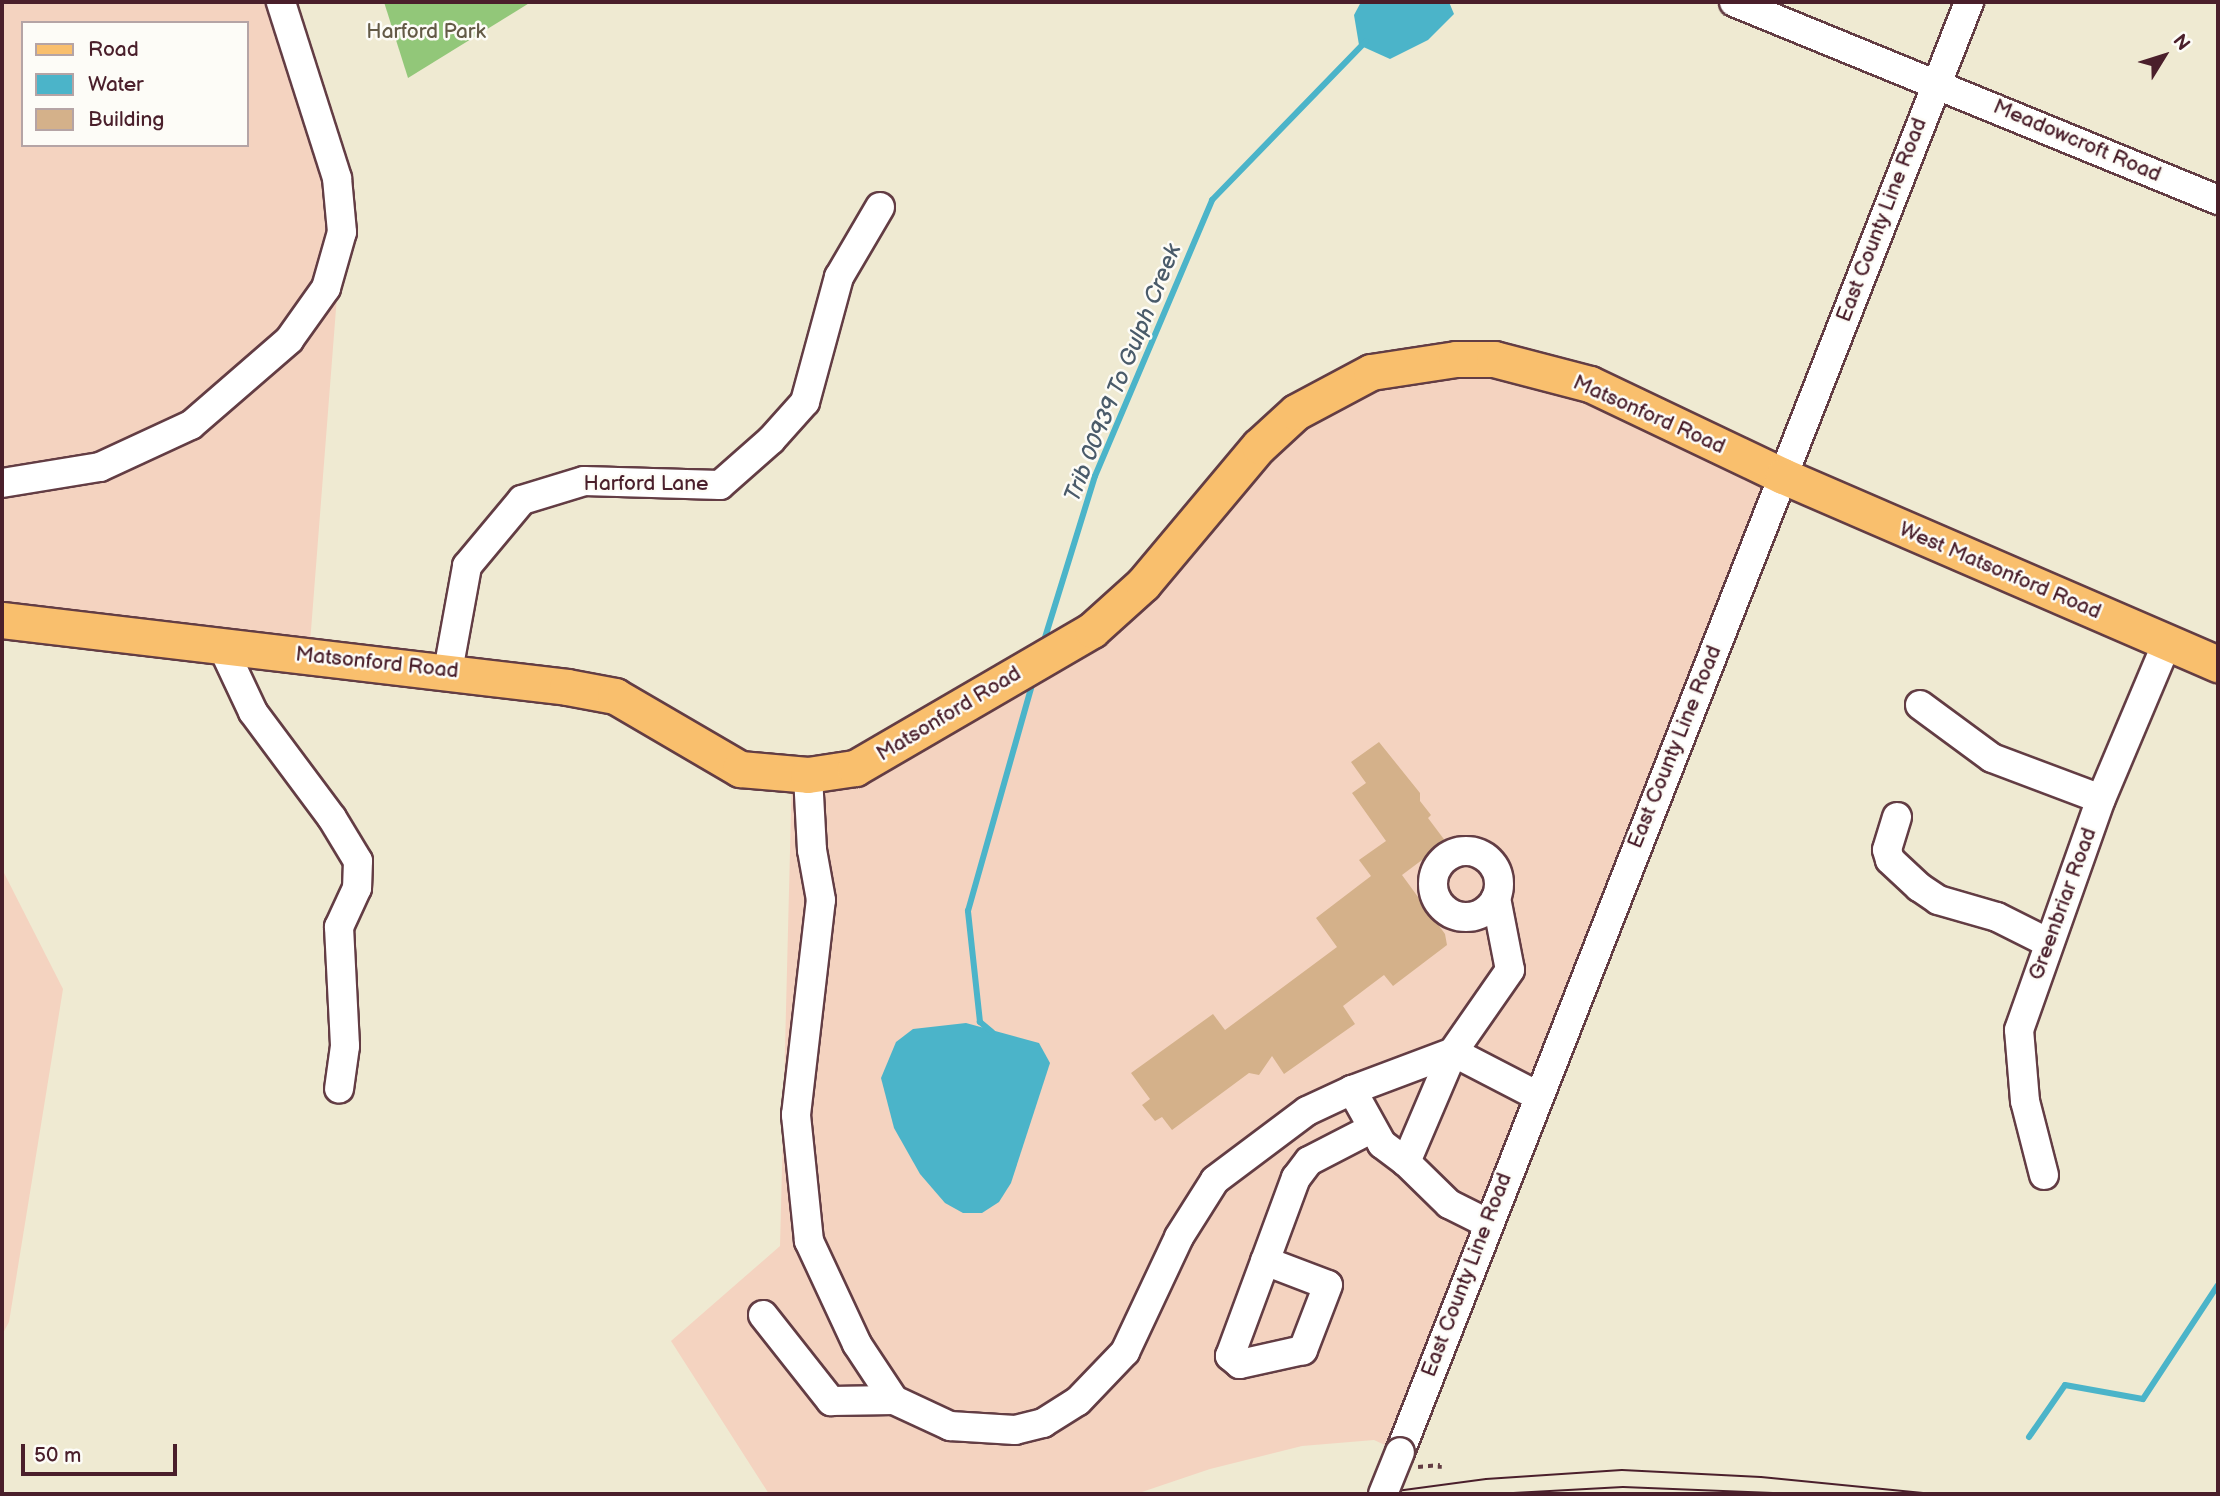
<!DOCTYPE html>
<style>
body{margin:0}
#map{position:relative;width:2220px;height:1496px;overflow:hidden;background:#efead2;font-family:"Balsamiq Sans",sans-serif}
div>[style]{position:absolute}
.built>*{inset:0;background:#f4d3c0}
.green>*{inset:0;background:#92c779}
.water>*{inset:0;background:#4bb4c9}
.stream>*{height:6px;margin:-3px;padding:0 3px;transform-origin:3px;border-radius:3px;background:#4bb4c9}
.building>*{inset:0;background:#d4b18a}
.path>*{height:3.5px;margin-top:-1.75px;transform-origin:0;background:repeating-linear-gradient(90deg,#633d44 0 5px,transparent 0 10px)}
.roads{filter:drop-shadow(2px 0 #633d44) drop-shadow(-2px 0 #633d44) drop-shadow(0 2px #633d44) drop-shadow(0 -2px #633d44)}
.minor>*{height:28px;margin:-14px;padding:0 14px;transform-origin:14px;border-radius:14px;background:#fff}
.minor>.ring{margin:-14px;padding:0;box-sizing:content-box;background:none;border:28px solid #fff;border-radius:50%}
.major>*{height:35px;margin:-17.5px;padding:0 17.5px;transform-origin:17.5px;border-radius:17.5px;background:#f9bf6d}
.tram>*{height:2px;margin:-1px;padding:0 1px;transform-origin:1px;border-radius:1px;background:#4a1f2b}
.bridges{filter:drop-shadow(2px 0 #633d44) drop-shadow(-2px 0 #633d44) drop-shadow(0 2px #633d44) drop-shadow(0 -2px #633d44)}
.minor-bridge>*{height:28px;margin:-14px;padding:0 14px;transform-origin:14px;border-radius:14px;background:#fff}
span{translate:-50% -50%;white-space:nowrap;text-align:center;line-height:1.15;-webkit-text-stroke:5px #fdfcf7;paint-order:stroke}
.park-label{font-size:21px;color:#635a46}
.street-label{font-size:21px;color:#4a1f2b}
.water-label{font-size:23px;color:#4a5b6a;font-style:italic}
.frame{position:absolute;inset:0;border:4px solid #4a1f2b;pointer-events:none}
.legend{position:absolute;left:21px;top:21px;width:228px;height:126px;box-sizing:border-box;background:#fdfcf7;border:2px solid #b5a4a5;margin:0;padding:9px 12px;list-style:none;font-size:21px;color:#4a1f2b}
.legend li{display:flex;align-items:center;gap:14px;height:35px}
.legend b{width:35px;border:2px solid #b5a4a5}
.north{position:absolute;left:2129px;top:21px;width:70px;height:70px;-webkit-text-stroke:5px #fdfcf7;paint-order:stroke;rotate:52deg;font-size:19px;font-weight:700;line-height:28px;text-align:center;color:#4a1f2b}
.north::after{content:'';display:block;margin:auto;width:24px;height:32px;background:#4a1f2b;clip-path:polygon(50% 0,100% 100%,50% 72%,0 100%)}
.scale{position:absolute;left:21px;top:1444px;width:156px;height:32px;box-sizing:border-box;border:4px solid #4a1f2b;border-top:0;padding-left:9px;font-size:21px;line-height:24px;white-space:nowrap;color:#4a1f2b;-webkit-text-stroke:5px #fdfcf7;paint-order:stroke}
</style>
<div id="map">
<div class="built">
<div style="clip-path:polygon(evenodd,2px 2px,281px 2px,342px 232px,309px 656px,2px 620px,2px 2px,23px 23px,247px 23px,247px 145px,23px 145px,23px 23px)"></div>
<div style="clip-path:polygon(1494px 359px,1783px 476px,1400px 1452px,1374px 1440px,1302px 1446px,1210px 1469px,1136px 1494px,769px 1494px,671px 1341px,780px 1246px,792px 772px,808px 775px,1092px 630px,1333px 389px)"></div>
<div style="clip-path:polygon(2px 869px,63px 989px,9px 1322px,2px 1335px)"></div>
</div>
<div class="green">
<div style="clip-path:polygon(384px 2px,531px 2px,408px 78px)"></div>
</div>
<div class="water">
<div style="clip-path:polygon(1361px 2px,1449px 2px,1454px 14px,1428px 40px,1390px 59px,1359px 45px,1354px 15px)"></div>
<div style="clip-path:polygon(966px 1023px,1039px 1043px,1050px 1063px,1011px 1183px,999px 1202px,982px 1213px,963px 1213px,945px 1203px,920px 1174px,894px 1128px,881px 1078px,896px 1042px,913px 1029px)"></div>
</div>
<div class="stream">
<div style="left:1043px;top:644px;width:176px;rotate:-72.8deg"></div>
<div style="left:1095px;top:476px;width:300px;rotate:-67deg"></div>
<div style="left:1212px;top:200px;width:221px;rotate:-45.9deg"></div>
<div style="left:992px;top:1032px;width:16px;rotate:-140deg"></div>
<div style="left:980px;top:1022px;width:112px;rotate:-96.2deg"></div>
<div style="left:968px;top:911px;width:242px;rotate:-74.2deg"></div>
<div style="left:2029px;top:1437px;width:63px;rotate:-55.3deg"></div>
<div style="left:2065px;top:1385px;width:79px;rotate:10.2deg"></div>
<div style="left:2143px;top:1399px;width:136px;rotate:-56.7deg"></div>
</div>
<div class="building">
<div style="clip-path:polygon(1379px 742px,1420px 793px,1420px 801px,1431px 815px,1428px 818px,1446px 842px,1402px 875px,1445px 934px,1447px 945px,1393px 986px,1384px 975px,1368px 987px,1343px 1006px,1355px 1024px,1284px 1074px,1272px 1056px,1259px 1075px,1249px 1073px,1172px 1130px,1162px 1117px,1155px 1121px,1142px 1105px,1150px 1099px,1131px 1073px,1213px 1014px,1225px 1030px,1337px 947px,1316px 918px,1371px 876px,1359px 860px,1386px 841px,1352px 793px,1366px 783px,1351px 762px)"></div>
</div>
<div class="path">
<div style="left:1418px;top:1467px;width:22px;rotate:-5deg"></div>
<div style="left:1440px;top:1465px;width:4px;rotate:90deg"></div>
</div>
<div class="roads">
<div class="minor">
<div style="left:1734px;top:2px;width:523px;rotate:22.25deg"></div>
<div style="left:2px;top:483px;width:99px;rotate:-9.3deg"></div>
<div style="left:100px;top:467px;width:100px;rotate:-24.8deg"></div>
<div style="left:191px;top:425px;width:130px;rotate:-40.9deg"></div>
<div style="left:289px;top:340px;width:64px;rotate:-54.6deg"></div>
<div style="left:326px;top:288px;width:58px;rotate:-74.1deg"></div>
<div style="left:342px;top:232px;width:54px;rotate:-95.3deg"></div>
<div style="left:337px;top:178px;width:185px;rotate:-107.7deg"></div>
<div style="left:222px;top:646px;width:73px;rotate:64.8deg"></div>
<div style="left:253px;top:712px;width:132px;rotate:53.3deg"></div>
<div style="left:332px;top:818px;width:50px;rotate:58.8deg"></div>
<div style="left:358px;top:861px;width:27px;rotate:92deg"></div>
<div style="left:357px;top:888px;width:43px;rotate:114.8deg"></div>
<div style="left:339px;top:927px;width:119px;rotate:87.1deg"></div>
<div style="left:345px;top:1046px;width:43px;rotate:97.9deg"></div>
<div style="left:448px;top:671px;width:107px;rotate:-79.7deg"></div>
<div style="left:467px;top:566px;width:86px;rotate:-50.2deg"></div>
<div style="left:522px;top:500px;width:65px;rotate:-17deg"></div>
<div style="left:584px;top:481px;width:136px;rotate:1.7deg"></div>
<div style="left:720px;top:485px;width:68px;rotate:-41.4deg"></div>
<div style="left:771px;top:440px;width:51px;rotate:-48.2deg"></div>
<div style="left:805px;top:402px;width:130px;rotate:-74.8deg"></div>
<div style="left:839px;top:277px;width:81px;rotate:-59.6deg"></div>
<div style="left:1920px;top:705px;width:89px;rotate:36.4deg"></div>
<div style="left:1992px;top:758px;width:116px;rotate:20.6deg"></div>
<div style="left:1897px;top:817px;width:34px;rotate:107deg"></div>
<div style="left:1887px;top:850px;width:10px;rotate:73deg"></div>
<div style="left:1890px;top:860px;width:40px;rotate:43deg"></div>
<div style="left:1919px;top:887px;width:23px;rotate:34deg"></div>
<div style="left:1938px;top:900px;width:61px;rotate:16.1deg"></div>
<div style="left:1997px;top:917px;width:58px;rotate:26.6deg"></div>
<div class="ring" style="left:1433px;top:851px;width:38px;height:38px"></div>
<div style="left:1496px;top:898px;width:73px;rotate:79deg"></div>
<div style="left:1510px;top:970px;width:100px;rotate:124.8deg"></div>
<div style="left:1453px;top:1052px;width:120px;rotate:113.1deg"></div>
<div style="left:1406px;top:1162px;width:30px;rotate:-143deg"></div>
<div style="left:1382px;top:1144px;width:62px;rotate:-119.1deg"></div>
<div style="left:1352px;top:1090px;width:108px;rotate:-20.6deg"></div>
<div style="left:1453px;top:1052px;width:93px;rotate:27.4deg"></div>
<div style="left:1406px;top:1162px;width:60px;rotate:44.3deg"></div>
<div style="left:1449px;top:1204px;width:42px;rotate:26.6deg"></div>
<div style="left:2044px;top:1175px;width:76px;rotate:-104.4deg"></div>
<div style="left:2025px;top:1101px;width:71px;rotate:-94.8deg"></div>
<div style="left:2019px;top:1030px;width:245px;rotate:-70.5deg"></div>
<div style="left:2101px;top:799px;width:169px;rotate:-67.1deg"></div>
<div style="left:1265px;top:1261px;width:67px;rotate:20.9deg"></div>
<div style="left:1328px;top:1285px;width:70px;rotate:111deg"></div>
<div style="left:1303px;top:1350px;width:65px;rotate:167.5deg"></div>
<div style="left:1240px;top:1364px;width:13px;rotate:-141deg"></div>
<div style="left:1230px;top:1356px;width:190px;rotate:-69.7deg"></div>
<div style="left:1296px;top:1178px;width:21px;rotate:-53deg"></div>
<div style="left:1309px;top:1161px;width:70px;rotate:-27.3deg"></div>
<div style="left:763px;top:1315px;width:110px;rotate:51.7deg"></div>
<div style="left:831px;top:1401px;width:63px;rotate:-0.9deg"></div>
<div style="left:894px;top:1400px;width:67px;rotate:-123.5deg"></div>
<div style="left:857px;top:1344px;width:114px;rotate:-115deg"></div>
<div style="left:809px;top:1241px;width:127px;rotate:-95.9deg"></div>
<div style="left:796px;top:1115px;width:216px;rotate:-83.4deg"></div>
<div style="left:821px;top:900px;width:51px;rotate:-100.2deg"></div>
<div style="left:812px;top:850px;width:75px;rotate:-93.1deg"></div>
<div style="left:894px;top:1400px;width:62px;rotate:24.9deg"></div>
<div style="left:950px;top:1426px;width:65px;rotate:3.5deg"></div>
<div style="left:1015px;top:1430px;width:29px;rotate:-14deg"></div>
<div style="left:1043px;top:1423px;width:41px;rotate:-32.2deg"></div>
<div style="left:1078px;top:1401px;width:68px;rotate:-46.2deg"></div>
<div style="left:1125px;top:1352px;width:127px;rotate:-64.8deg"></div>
<div style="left:1179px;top:1237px;width:67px;rotate:-57.7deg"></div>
<div style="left:1215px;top:1180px;width:115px;rotate:-36.9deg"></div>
<div style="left:1307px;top:1111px;width:50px;rotate:-25deg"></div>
<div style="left:1400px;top:1452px;width:1558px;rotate:-68.57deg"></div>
</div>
<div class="major">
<div style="left:2px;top:620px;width:569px;rotate:6.76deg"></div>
<div style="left:567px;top:687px;width:49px;rotate:10.6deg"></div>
<div style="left:615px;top:696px;width:145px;rotate:30.3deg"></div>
<div style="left:740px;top:769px;width:68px;rotate:5deg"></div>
<div style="left:808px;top:775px;width:48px;rotate:-8.5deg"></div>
<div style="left:855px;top:768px;width:274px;rotate:-30.2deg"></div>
<div style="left:1092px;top:630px;width:69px;rotate:-42deg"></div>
<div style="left:1143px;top:584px;width:180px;rotate:-50deg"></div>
<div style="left:1259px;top:446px;width:50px;rotate:-42.6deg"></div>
<div style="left:1296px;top:412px;width:85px;rotate:-28.1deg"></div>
<div style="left:1371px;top:372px;width:86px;rotate:-8.7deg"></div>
<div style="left:1456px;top:359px;width:38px"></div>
<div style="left:1494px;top:359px;width:99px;rotate:14.6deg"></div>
<div style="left:1590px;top:384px;width:214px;rotate:25.5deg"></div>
<div style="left:1783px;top:476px;width:474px;rotate:23.4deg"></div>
</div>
</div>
<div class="tram">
<div style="left:1374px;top:1494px;width:113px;rotate:-7.6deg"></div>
<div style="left:1486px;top:1479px;width:136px;rotate:-3.8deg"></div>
<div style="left:1622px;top:1470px;width:139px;rotate:2.9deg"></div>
<div style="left:1761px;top:1477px;width:173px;rotate:5.6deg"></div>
<div style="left:1495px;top:1494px;width:128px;rotate:-3.1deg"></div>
<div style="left:1623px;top:1487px;width:175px;rotate:2.3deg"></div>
</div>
<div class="bridges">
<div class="minor-bridge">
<div style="left:1383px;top:1494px;width:45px;rotate:-68deg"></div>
</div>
</div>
<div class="park-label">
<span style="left:426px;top:32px">Harford Park</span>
</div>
<div class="street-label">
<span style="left:2077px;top:141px;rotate:23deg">Meadowcroft Road</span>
<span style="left:1882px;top:220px;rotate:-69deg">East County Line Road</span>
<span style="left:1649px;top:415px;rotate:24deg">Matsonford Road</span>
<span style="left:646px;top:484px">Harford Lane</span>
<span style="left:2000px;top:571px;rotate:23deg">West Matsonford Road</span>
<span style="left:377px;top:663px;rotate:6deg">Matsonford Road</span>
<span style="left:949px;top:714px;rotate:-31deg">Matsonford Road</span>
<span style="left:1675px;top:747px;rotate:-68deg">East County Line Road</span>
<span style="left:2063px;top:904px;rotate:-70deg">Greenbriar Road</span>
<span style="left:1467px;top:1275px;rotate:-69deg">East County Line Road</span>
</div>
<div class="water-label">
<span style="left:1123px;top:373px;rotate:-68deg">Trib 00939 To Gulph Creek</span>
</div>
<div class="frame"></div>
<ul class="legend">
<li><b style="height:9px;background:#f9bf6d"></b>Road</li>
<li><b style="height:19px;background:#4bb4c9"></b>Water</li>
<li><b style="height:19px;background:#d4b18a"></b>Building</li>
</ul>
<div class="north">N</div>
<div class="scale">50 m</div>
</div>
